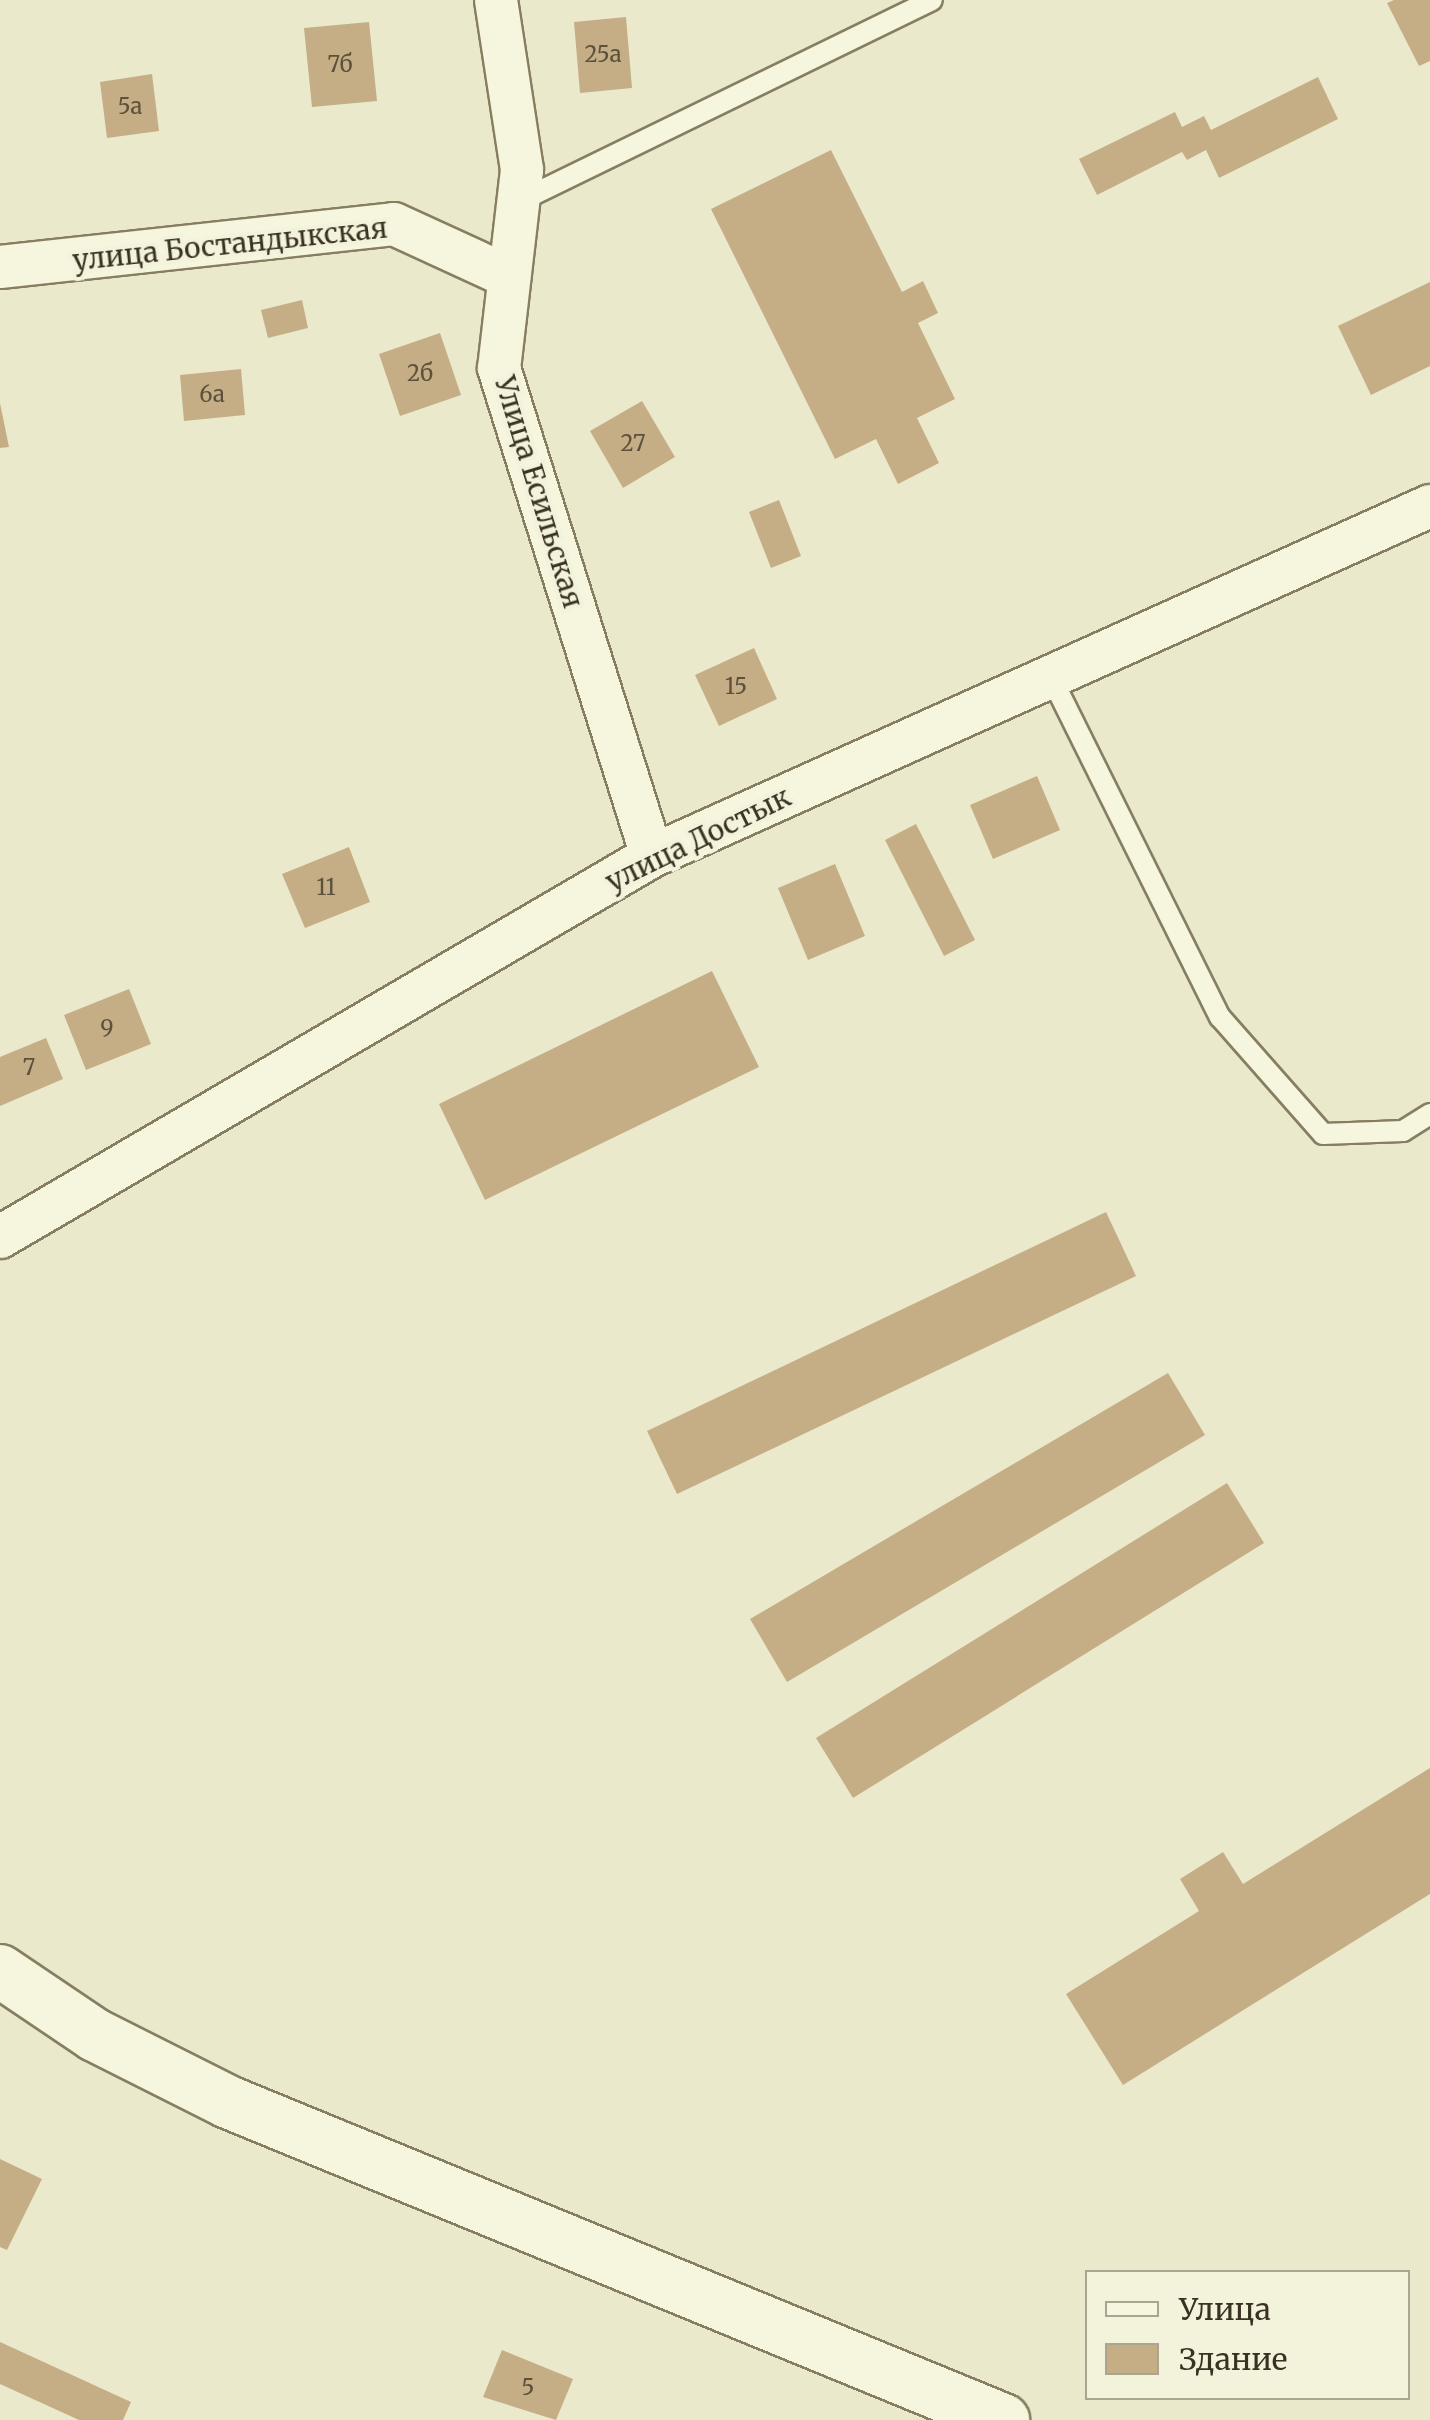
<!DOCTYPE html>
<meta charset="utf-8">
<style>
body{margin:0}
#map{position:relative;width:1430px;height:2420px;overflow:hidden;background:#ebe9cc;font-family:Merriweather,serif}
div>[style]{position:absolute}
.building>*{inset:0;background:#c5ae86}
.roads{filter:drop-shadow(2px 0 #877e61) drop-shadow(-2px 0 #877e61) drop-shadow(0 2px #877e61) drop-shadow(0 -2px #877e61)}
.service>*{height:20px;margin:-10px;padding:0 10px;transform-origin:10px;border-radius:10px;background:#f6f5de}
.minor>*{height:42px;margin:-21px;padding:0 21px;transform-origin:21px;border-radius:21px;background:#f6f5de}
.tertiary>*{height:52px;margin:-26px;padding:0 26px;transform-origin:26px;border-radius:26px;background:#f6f5de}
span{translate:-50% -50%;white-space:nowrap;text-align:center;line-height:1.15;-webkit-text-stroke:8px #f3f2db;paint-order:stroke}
.number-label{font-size:22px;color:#5c513c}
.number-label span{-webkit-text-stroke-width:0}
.street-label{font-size:28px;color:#393223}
.legend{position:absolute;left:1085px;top:2270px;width:325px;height:130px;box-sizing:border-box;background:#f3f2db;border:2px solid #a9a591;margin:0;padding:12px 18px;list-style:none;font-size:30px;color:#393223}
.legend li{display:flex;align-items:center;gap:20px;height:50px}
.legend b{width:50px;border:2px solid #a9a591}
</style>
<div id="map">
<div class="building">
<div style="clip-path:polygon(1394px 0,1430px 0,1430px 61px,1419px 66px,1387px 3px)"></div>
<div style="clip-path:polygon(626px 17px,632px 88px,580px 93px,574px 22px)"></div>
<div style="clip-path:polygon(369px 22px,377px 101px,312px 107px,304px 28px)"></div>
<div style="clip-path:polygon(152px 74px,159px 131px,107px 138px,100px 82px)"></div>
<div style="clip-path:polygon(1318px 77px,1338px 119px,1219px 178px,1206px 150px,1187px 160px,1182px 152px,1097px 195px,1079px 159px,1175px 112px,1182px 127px,1204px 116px,1211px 130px)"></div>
<div style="clip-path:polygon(831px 150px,902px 292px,923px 281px,938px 313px,918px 323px,955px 399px,917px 418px,939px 463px,898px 484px,876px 439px,835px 459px,711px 209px)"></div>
<div style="clip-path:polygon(1430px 282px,1430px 366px,1371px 395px,1338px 326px)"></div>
<div style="clip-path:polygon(302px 300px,308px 328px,268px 338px,261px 310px)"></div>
<div style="clip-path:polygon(440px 333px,461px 395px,400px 416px,379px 354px)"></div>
<div style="clip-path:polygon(241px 369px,245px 415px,184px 421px,180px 375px)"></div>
<div style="clip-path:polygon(642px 401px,675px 457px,623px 488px,590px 431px)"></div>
<div style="clip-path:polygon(0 403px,9px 447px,0 448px)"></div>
<div style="clip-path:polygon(779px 500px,801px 556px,771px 568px,749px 512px)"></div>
<div style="clip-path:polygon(754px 648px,777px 699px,719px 726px,695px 675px)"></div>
<div style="clip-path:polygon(1037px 776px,1060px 830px,993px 859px,970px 805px)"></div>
<div style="clip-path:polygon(916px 824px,975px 940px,944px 956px,885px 840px)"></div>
<div style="clip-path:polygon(349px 847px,370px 902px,305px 928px,282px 874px)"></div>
<div style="clip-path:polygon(835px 864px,865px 936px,808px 960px,778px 888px)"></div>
<div style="clip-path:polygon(712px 971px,759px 1067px,485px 1200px,439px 1104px)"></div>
<div style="clip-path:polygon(129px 989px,151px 1044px,86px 1070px,64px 1015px)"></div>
<div style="clip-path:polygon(46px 1038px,63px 1079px,0 1106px,0 1057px)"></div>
<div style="clip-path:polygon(1106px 1212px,1136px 1276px,677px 1494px,647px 1431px)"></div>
<div style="clip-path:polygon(1168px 1373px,1205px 1435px,787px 1682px,750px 1619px)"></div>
<div style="clip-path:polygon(1227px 1483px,1264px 1543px,853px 1798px,816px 1738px)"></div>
<div style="clip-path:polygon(1430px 1768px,1430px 1894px,1123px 2085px,1066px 1994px,1199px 1911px,1180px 1879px,1223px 1852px,1243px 1884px)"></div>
<div style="clip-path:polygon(0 2159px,42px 2179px,7px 2250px,0 2247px)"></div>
<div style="clip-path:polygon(0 2342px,131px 2402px,123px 2420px,79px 2420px,0 2384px)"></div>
<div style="clip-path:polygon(502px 2350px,573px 2379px,556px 2420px,483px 2397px)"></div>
</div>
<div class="roads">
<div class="service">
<div style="left:520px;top:201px;width:458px;rotate:-26deg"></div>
<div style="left:1051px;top:677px;width:380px;rotate:63.6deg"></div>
<div style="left:1220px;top:1017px;width:156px;rotate:48.6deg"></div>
<div style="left:1323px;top:1134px;width:80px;rotate:-2.1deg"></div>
<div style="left:1403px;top:1131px;width:32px;rotate:-32deg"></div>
</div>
<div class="minor">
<div style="left:496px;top:0;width:172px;rotate:81.3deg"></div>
<div style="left:522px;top:170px;width:199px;rotate:96.6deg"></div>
<div style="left:499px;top:368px;width:511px;rotate:72.59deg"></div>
<div style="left:0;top:267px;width:396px;rotate:-6.2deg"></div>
<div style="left:394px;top:224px;width:127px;rotate:24.7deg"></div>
<div style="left:0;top:1237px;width:755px;rotate:-30.3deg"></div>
<div style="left:652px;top:856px;width:853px;rotate:-24.22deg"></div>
</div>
<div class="tertiary">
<div style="left:0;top:1971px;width:115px;rotate:34deg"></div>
<div style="left:95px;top:2035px;width:149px;rotate:26.7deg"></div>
<div style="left:228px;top:2102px;width:838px;rotate:22.31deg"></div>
</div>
</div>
<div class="number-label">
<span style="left:603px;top:55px">25а</span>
<span style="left:340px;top:65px">7б</span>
<span style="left:130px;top:107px">5а</span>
<span style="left:420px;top:374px">2б</span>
<span style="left:212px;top:395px">6а</span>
<span style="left:633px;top:444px">27</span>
<span style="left:736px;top:687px">15</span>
<span style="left:326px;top:888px">11</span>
<span style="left:107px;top:1029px">9</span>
<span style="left:29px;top:1068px">7</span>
<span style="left:528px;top:2388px">5</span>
</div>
<div class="street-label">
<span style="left:230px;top:244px;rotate:-6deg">улица Бостандыкская</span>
<span style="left:539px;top:492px;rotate:73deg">Улица Есильская</span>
<span style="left:698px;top:839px;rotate:-26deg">улица Достык</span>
</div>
<ul class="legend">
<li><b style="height:12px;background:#f6f5de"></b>Улица</li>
<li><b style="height:28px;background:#c5ae86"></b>Здание</li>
</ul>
</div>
